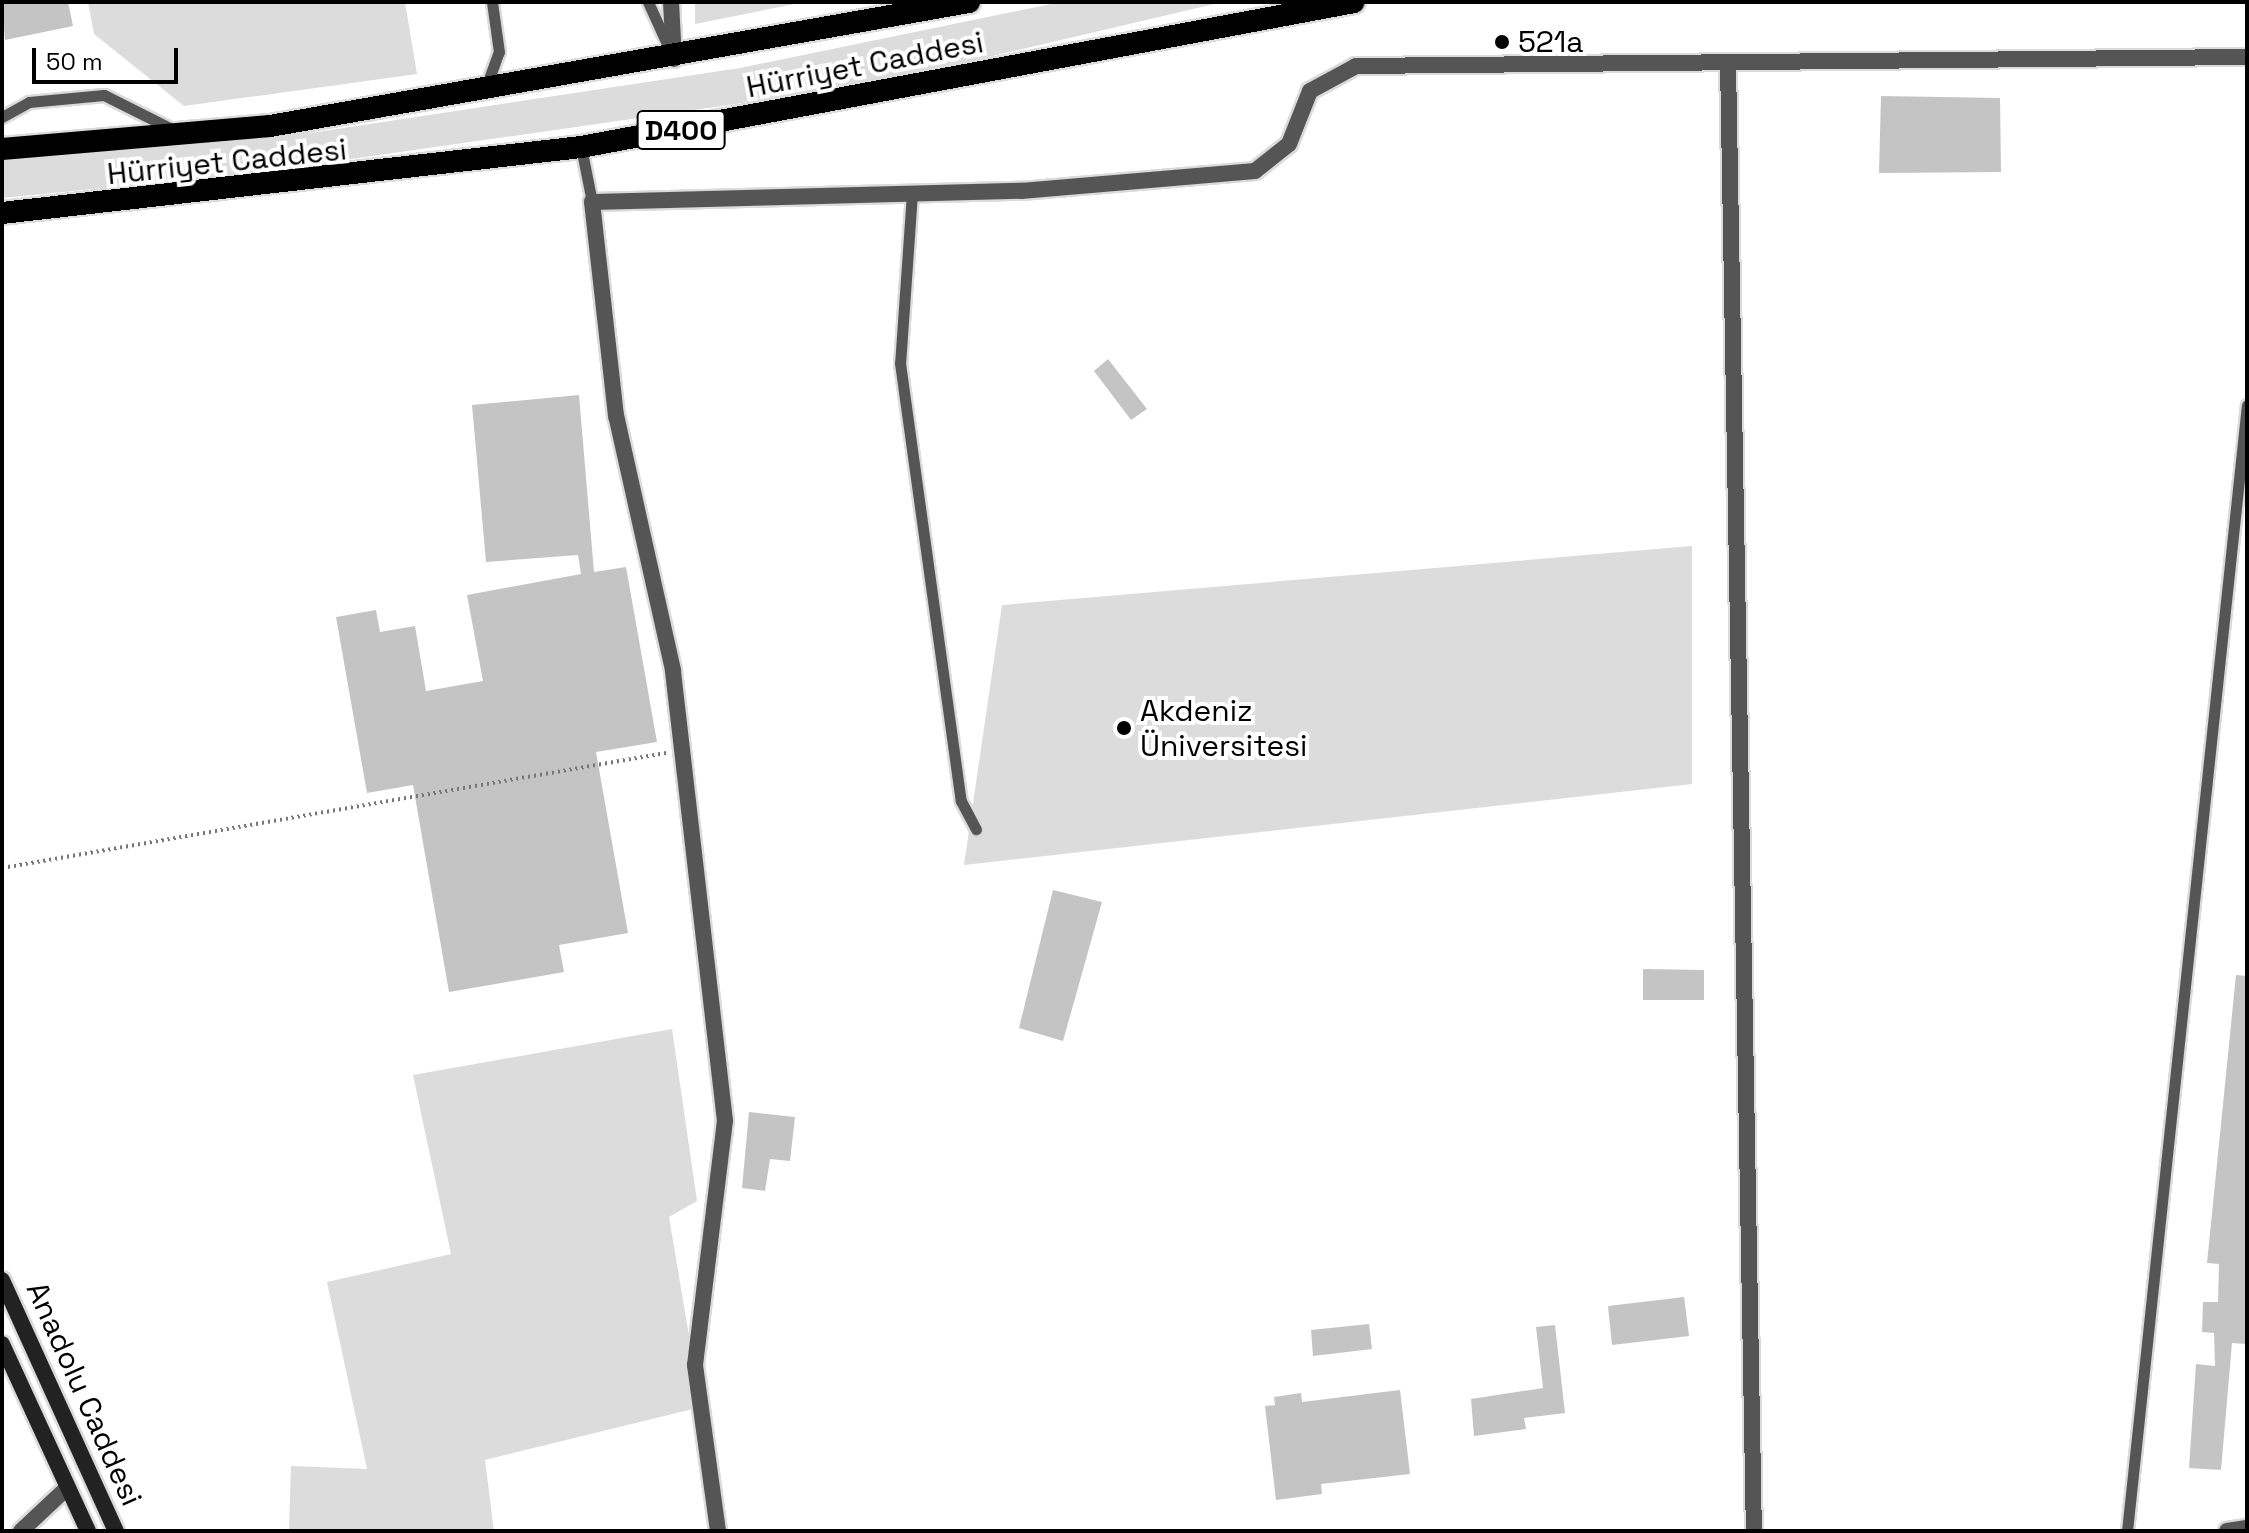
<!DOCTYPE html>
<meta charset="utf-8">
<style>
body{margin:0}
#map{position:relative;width:2249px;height:1533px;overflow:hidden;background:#fff;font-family:"Space Grotesk",sans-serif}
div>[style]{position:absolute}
.green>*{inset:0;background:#dcdcdc}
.building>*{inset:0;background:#c4c4c4}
.path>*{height:4px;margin-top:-2px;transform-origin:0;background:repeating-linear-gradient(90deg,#777 0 2px,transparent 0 6px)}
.roads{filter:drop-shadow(2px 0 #dbdbdb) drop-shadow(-2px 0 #dbdbdb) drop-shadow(0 2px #dbdbdb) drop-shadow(0 -2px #dbdbdb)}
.service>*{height:11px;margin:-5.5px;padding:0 5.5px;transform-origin:5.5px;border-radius:5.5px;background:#555}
.minor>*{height:16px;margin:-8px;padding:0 8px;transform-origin:8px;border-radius:8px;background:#555}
.secondary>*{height:16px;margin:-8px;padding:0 8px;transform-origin:8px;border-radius:8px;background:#222}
.trunk>*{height:22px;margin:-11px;padding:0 11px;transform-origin:11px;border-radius:11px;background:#000}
.dots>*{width:22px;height:22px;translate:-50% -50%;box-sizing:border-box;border:4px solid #fff;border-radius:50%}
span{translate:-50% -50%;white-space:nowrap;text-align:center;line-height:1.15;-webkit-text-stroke:8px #fff;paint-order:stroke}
.shield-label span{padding:2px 6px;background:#fff;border:2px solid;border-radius:6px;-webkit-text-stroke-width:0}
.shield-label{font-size:28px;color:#000;font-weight:700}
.poi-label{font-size:30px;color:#000}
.left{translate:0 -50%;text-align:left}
.street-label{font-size:30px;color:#000}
.frame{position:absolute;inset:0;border:4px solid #000;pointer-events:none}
.scale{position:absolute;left:32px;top:48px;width:146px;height:36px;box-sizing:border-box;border:4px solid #000;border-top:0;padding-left:10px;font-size:24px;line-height:28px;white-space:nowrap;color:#000;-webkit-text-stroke:6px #fff;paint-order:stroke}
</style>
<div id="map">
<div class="green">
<div style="clip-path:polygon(88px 2px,405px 2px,417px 74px,184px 106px,94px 34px)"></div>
<div style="clip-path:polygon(695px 2px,805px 2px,695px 24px)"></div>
<div style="clip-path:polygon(1061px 2px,1223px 2px,928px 71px,736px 104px,247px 174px,2px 198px,2px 162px,317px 132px,740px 68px)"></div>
<div style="clip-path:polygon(1692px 546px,1692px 784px,964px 865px,1002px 605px)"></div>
<div style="clip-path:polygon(672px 1029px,697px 1201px,669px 1217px,701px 1407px,485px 1460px,494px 1531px,289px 1531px,291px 1466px,367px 1469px,327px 1282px,451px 1254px,413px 1075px)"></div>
</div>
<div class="building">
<div style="clip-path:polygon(2px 2px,68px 2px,73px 26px,5px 40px)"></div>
<div style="clip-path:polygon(1881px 96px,2000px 98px,2001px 172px,1879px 173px)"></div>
<div style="clip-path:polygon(1108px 359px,1147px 409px,1131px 420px,1094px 371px)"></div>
<div style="clip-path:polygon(579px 395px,594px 572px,626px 567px,657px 742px,596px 752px,628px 933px,559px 945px,564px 972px,449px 992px,413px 785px,367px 793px,336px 617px,376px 610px,380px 632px,415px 626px,426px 691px,483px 681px,467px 595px,581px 574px,578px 555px,486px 562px,472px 405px)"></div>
<div style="clip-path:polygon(1053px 890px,1102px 902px,1063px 1041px,1019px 1028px)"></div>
<div style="clip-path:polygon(1643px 969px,1704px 970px,1704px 1000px,1643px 1000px)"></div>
<div style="clip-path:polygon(2236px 975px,2247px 976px,2247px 1344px,2232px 1343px,2221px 1470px,2189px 1468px,2196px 1364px,2215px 1366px,2214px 1333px,2202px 1332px,2203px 1302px,2218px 1302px,2219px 1264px,2207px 1263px)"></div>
<div style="clip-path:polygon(749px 1112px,795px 1117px,790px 1161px,770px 1159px,765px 1191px,742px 1188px)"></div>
<div style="clip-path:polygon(1684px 1297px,1689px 1336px,1612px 1345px,1608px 1306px)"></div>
<div style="clip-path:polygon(1369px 1324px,1372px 1349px,1313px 1356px,1311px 1330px)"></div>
<div style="clip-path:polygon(1555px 1325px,1565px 1413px,1524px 1418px,1526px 1429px,1474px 1436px,1471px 1399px,1543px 1388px,1536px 1327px)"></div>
<div style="clip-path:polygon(1400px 1390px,1410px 1474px,1321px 1484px,1322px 1494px,1276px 1500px,1265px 1406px,1275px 1405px,1274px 1397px,1301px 1393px,1302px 1402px)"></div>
</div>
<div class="path">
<div style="left:2px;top:868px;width:674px;rotate:-9.83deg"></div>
</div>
<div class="roads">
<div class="service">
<div style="left:648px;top:2px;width:58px;rotate:65.6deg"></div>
<div style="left:486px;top:87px;width:37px;rotate:-70deg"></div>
<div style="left:499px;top:52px;width:50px;rotate:-98deg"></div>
<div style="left:2px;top:117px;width:31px;rotate:-29deg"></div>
<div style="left:29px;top:102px;width:75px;rotate:-5.3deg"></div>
<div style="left:104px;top:95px;width:80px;rotate:26.6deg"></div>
<div style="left:581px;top:147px;width:56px;rotate:78.7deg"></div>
<div style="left:912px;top:193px;width:170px;rotate:94deg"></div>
<div style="left:900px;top:363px;width:442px;rotate:82.1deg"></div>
<div style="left:961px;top:801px;width:32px;rotate:62deg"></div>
<div style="left:2127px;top:1531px;width:1132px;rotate:-83.92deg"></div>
</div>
<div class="minor">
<div style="left:671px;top:2px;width:57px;rotate:87deg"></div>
<div style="left:1728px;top:62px;width:1469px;rotate:88.99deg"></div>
<div style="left:21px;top:1531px;width:64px;rotate:-43.1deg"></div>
<div style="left:718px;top:1531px;width:168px;rotate:-97.9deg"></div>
<div style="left:695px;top:1365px;width:246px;rotate:-83deg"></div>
<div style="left:725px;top:1121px;width:454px;rotate:-96.6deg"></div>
<div style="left:673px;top:670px;width:260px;rotate:-102.6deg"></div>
<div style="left:616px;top:416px;width:215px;rotate:-96.4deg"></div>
<div style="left:592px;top:202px;width:429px;rotate:-1.5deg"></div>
<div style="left:1021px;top:191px;width:235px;rotate:-4.9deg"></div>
<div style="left:1255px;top:171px;width:43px;rotate:-38.5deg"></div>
<div style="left:1289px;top:144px;width:57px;rotate:-68.4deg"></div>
<div style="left:1310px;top:91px;width:52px;rotate:-28.5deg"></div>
<div style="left:1356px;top:66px;width:891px;rotate:-0.58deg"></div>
<div style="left:2227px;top:1531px;width:20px;rotate:-9deg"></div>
</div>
<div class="secondary">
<div style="left:2px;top:1280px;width:276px;rotate:65.6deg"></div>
<div style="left:2px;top:1344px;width:206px;rotate:65.3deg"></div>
</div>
<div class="trunk">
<div style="left:2px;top:149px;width:269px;rotate:-4.9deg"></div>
<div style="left:270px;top:126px;width:710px;rotate:-10.06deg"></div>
<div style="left:2px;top:213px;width:583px;rotate:-6.5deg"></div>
<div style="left:581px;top:147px;width:786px;rotate:-10.62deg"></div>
</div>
</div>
<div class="dots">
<div style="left:1502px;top:42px;background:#000"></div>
<div style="left:1124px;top:728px;background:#000"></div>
</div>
<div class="shield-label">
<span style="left:681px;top:130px">D400</span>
</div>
<div class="poi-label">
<span class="left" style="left:1518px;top:42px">521a</span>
<span class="left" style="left:1140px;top:728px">Akdeniz<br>Üniversitesi</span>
</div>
<div class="street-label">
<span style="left:865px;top:65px;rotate:-11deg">Hürriyet Caddesi</span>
<span style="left:227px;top:162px;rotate:-6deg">Hürriyet Caddesi</span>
<span style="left:84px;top:1394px;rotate:66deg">Anadolu Caddesi</span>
</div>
<div class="frame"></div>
<div class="scale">50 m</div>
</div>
